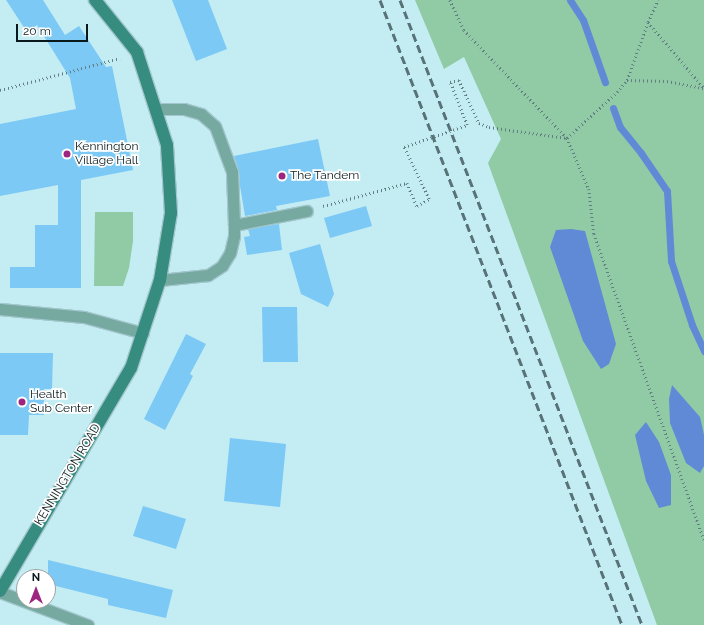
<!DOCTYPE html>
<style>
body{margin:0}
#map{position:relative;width:704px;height:625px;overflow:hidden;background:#c3ecf3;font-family:Raleway,sans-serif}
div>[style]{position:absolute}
.green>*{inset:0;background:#91cba6}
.water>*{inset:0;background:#608ad6}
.stream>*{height:7px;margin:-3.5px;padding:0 3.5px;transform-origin:3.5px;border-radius:3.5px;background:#608ad6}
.building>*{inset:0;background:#7cc9f5}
.path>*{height:2.5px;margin-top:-1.25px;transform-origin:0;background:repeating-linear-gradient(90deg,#627e82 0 1px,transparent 0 4px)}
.roads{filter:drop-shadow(1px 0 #a2c6cc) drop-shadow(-1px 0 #a2c6cc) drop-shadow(0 1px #a2c6cc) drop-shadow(0 -1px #a2c6cc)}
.lane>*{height:11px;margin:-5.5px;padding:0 5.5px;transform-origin:5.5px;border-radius:5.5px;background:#76a9a0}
.secondary>*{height:12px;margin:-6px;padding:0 6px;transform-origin:6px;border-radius:6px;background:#368c7f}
.rail>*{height:3px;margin-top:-1.5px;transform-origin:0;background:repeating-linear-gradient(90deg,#587377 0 8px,transparent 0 12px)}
.path-bridge>*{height:2.5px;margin-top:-1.25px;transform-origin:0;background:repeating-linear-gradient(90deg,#627e82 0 1px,transparent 0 4px)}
.dots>*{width:11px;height:11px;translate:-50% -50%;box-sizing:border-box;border:2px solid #fff;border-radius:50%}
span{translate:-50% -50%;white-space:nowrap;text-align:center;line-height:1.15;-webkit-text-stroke:3.5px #fff;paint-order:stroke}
.poi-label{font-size:12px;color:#09191b}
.left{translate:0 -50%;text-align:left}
.street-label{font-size:12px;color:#09191b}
.north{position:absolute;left:16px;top:569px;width:40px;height:40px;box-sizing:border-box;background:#fff;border:1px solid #9da3a4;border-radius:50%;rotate:0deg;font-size:11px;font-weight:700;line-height:16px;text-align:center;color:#09191b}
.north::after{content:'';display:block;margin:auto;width:14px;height:18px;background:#9d257f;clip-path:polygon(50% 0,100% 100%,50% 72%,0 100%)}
.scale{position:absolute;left:16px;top:24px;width:72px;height:18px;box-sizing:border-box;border:2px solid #09191b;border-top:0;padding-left:5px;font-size:12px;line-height:14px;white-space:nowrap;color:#09191b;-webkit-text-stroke:3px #fff;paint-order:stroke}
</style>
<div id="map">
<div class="green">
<div style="clip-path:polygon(415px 0,704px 0,704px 625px,657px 625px,488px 163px,501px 139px,464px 57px,444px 69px)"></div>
<div style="clip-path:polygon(95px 212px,133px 212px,133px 241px,129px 268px,123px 286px,94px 286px)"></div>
</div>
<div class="water">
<div style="clip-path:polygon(571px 229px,585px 231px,616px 344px,609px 364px,601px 369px,583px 341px,550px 247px,556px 230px)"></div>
<div style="clip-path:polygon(672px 385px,700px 417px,704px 435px,704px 466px,700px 473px,686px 463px,670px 423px,669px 399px)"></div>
<div style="clip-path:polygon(646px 422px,659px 442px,671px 475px,671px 505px,659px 508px,646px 481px,635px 435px)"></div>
</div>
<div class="stream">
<div style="left:570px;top:0;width:24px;rotate:57deg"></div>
<div style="left:583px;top:20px;width:66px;rotate:70.5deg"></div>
<div style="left:613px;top:108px;width:20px;rotate:70deg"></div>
<div style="left:620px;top:127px;width:33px;rotate:51deg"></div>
<div style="left:641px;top:153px;width:46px;rotate:55.6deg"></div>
<div style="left:667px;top:191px;width:70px;rotate:86.7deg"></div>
<div style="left:671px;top:261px;width:67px;rotate:71.8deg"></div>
<div style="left:692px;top:325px;width:29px;rotate:65deg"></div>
</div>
<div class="building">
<div style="clip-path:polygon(6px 0,43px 0,65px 35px,79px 26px,106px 67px,112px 66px,133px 170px,81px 180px,81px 288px,10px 288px,10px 267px,35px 267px,35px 225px,58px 225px,58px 185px,0 196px,0 124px,76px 109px,70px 78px,37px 25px,27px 32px)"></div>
<div style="clip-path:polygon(172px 0,208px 0,227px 49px,196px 61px)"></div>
<div style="clip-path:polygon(318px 139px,330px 196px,276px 206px,277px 210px,245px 216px,240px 186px,239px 172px,234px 156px)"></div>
<div style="clip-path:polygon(366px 206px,372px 226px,330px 238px,324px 218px)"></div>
<div style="clip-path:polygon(279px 224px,282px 250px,247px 255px,244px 237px,250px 236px,248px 229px)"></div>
<div style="clip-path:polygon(320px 244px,334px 294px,328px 307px,301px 294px,289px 253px)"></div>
<div style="clip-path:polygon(262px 307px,297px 307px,298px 362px,263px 362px)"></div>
<div style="clip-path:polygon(186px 334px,206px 344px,190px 374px,193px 376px,165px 430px,144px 419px)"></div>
<div style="clip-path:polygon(0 353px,53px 353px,52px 389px,44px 389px,44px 415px,29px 415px,28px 435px,0 435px)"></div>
<div style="clip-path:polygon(230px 438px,286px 444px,280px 507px,224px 501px)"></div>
<div style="clip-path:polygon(143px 506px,186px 519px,176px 549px,133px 536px)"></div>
<div style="clip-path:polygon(48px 560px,173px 590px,166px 618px,108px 605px,108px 599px,48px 584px)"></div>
</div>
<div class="path">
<div style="left:450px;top:0;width:33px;rotate:65deg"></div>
<div style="left:464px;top:30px;width:149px;rotate:46.4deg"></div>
<div style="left:567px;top:138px;width:56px;rotate:66.7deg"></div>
<div style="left:589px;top:189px;width:45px;rotate:83.7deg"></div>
<div style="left:594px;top:234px;width:325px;rotate:70.2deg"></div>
<div style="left:648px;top:22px;width:87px;rotate:49.7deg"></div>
<div style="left:627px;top:80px;width:40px;rotate:1.4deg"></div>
<div style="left:667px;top:81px;width:38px;rotate:11deg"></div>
<div style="left:0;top:90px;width:124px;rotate:-14.9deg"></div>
<div style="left:467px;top:125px;width:46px;rotate:-111.6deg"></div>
<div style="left:450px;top:82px;width:9px;rotate:-13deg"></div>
<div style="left:459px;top:80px;width:47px;rotate:65.1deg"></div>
<div style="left:479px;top:123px;width:11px;rotate:22deg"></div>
<div style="left:489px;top:127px;width:79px;rotate:8deg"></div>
<div style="left:567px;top:138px;width:68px;rotate:-42.6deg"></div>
<div style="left:617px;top:92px;width:16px;rotate:-50deg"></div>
<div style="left:627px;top:80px;width:62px;rotate:-70.1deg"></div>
<div style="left:648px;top:22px;width:24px;rotate:-66deg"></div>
<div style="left:323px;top:206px;width:87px;rotate:-15.3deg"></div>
<div style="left:407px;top:183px;width:25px;rotate:67deg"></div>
<div style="left:417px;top:206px;width:14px;rotate:-30deg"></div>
<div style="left:429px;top:199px;width:58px;rotate:-115.7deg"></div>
</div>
<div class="roads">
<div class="lane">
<div style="left:156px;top:109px;width:28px"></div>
<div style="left:184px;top:109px;width:18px;rotate:16deg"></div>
<div style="left:201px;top:114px;width:18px;rotate:41deg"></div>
<div style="left:215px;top:126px;width:49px;rotate:69.7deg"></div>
<div style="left:232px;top:172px;width:53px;rotate:87.8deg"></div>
<div style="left:234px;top:225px;width:11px;rotate:90deg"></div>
<div style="left:234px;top:236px;width:17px;rotate:103deg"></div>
<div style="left:230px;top:253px;width:15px;rotate:122deg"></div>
<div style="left:222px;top:266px;width:17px;rotate:147deg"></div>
<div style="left:208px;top:275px;width:48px;rotate:174.1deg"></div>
<div style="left:234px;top:225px;width:74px;rotate:-10.9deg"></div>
<div style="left:0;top:309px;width:84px;rotate:5.4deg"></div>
<div style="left:84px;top:317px;width:61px;rotate:15.2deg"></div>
<div style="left:0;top:592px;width:94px;rotate:20.6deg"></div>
</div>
<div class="secondary">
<div style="left:0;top:591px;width:259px;rotate:-59.6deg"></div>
<div style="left:131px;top:368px;width:93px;rotate:-71.8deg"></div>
<div style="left:160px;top:280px;width:68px;rotate:-80.7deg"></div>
<div style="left:171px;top:213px;width:68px;rotate:-93.4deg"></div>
<div style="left:167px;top:145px;width:98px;rotate:-107.9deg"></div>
<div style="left:137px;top:52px;width:67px;rotate:-128.9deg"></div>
</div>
</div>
<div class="rail">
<div style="left:380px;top:0;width:670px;rotate:68.83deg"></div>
<div style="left:400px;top:0;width:670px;rotate:68.83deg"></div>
</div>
<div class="path-bridge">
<div style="left:404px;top:147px;width:67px;rotate:-19.2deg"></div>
</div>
<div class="dots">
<div style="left:67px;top:154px;background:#9d257f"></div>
<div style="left:282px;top:176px;background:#9d257f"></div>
<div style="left:22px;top:402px;background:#9d257f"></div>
</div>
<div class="poi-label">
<span class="left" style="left:75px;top:154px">Kennington<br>Village Hall</span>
<span class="left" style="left:290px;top:176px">The Tandem</span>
<span class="left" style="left:30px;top:402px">Health<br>Sub Center</span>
</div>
<div class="street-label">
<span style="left:68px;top:475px;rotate:-59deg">KENNINGTON ROAD</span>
</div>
<div class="north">N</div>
<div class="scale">20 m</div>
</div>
